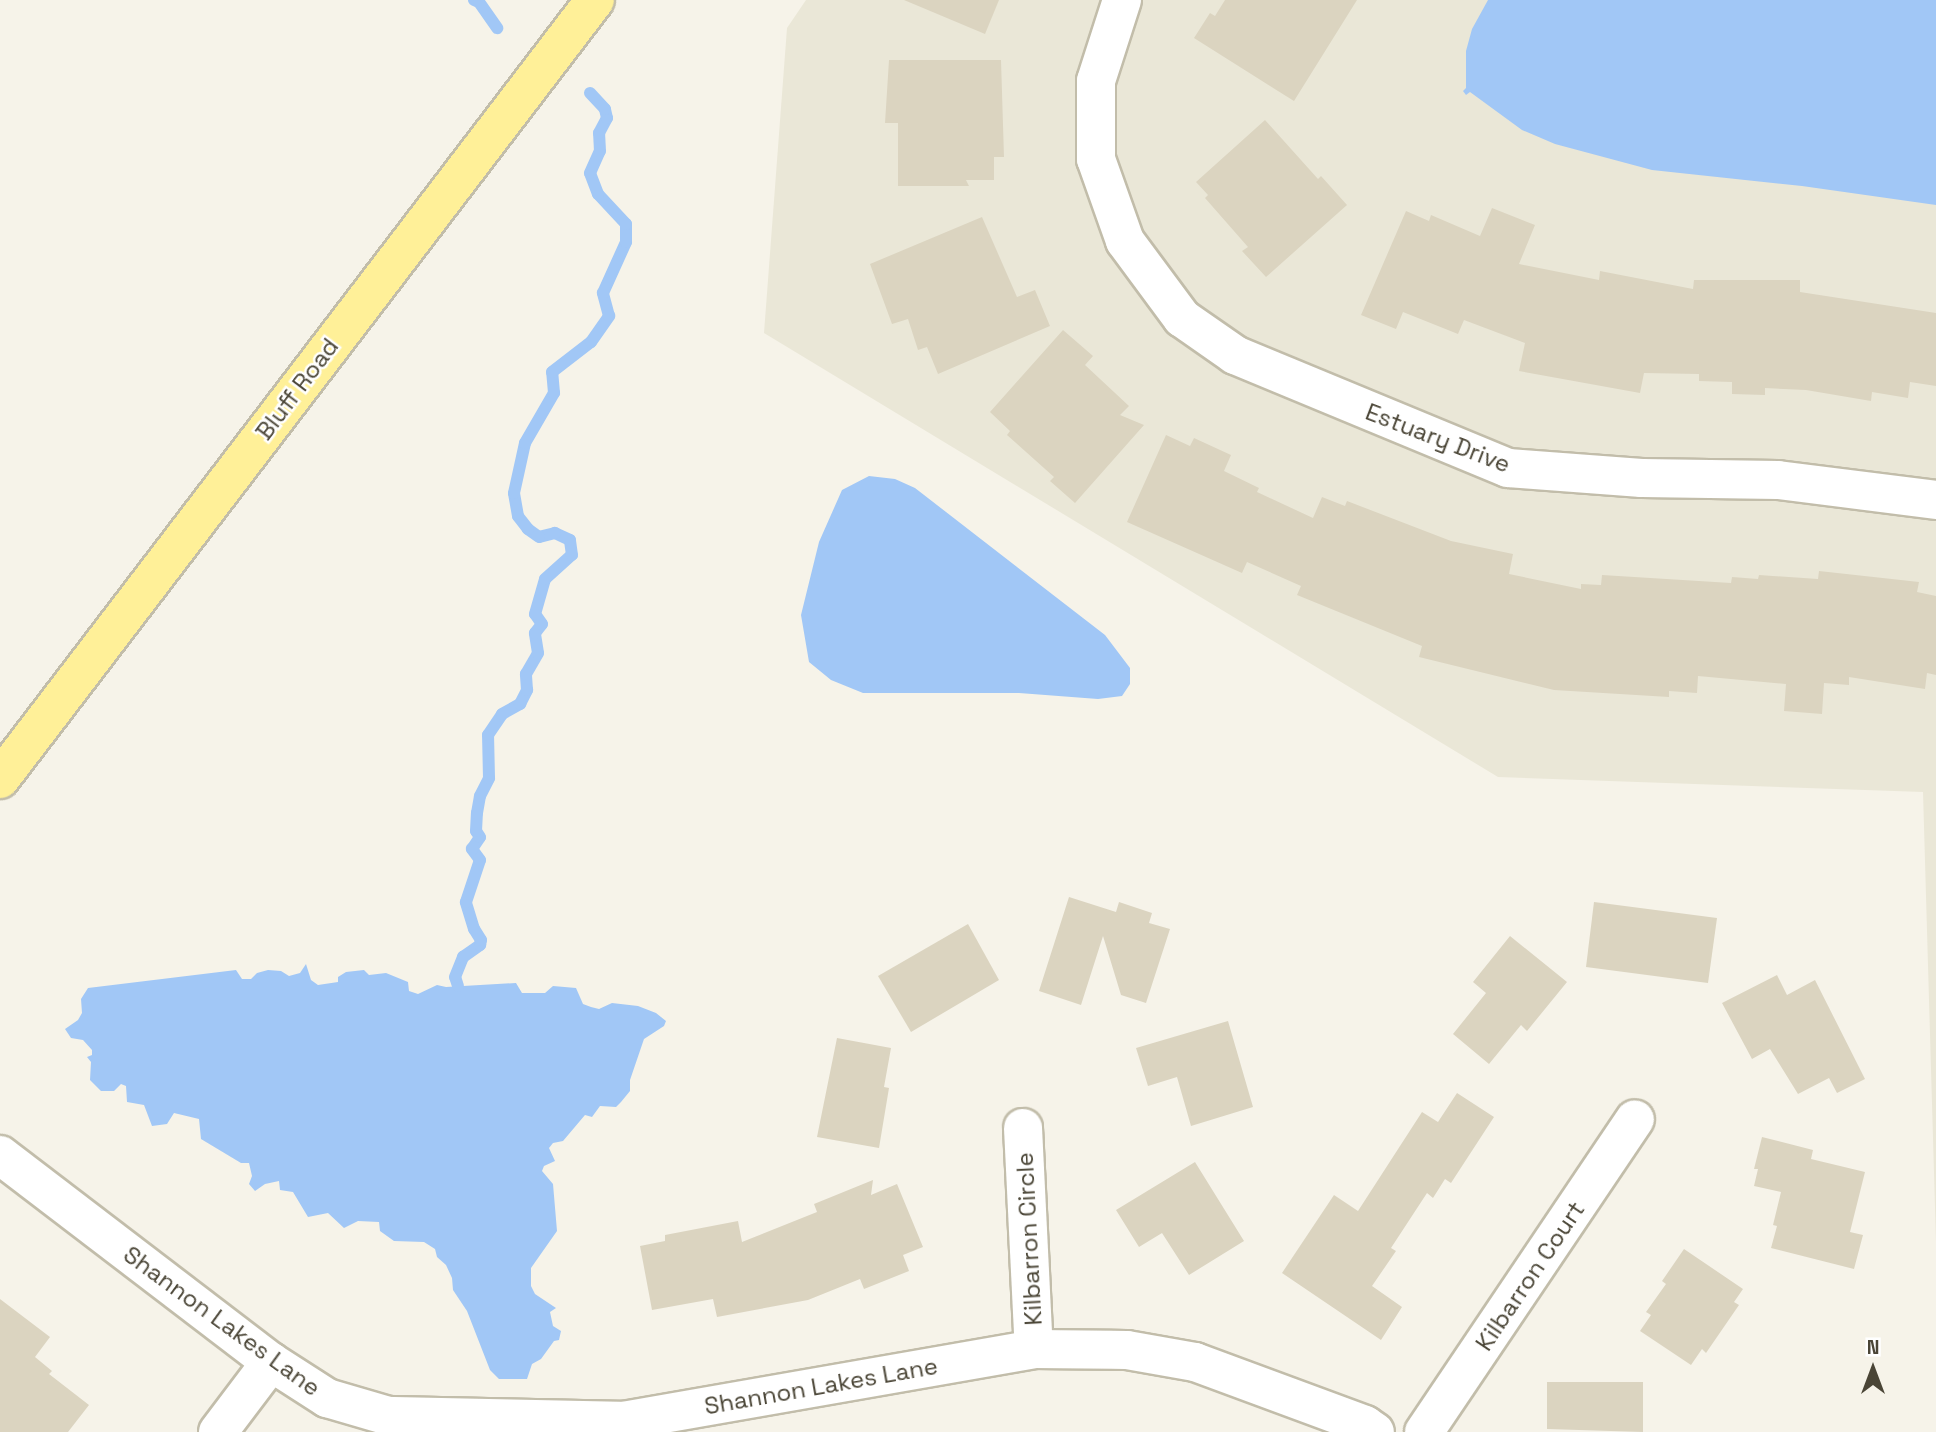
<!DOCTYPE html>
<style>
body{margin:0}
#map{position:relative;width:1936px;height:1432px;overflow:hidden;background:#f6f3e9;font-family:"Space Grotesk",sans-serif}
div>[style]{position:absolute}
.residential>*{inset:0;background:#eae7d7}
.water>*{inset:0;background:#a1c7f6}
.stream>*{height:12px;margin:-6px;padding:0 6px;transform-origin:6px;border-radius:6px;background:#a1c7f6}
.building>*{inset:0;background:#dbd4c0}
.roads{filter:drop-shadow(2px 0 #c2bdaa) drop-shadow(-2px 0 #c2bdaa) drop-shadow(0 2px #c2bdaa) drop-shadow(0 -2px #c2bdaa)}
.minor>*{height:38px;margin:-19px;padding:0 19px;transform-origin:19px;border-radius:19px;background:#fff}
.major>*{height:38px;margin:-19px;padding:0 19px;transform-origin:19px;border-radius:19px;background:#fff098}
span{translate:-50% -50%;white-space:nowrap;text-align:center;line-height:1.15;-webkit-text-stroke:5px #fff;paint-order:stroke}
.street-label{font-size:24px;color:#4a4536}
.north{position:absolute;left:1838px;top:1334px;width:70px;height:70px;-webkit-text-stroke:5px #fff;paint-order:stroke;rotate:0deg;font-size:19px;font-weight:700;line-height:28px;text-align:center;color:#4a4536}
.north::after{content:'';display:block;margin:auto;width:24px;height:32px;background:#4a4536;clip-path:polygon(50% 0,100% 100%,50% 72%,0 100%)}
</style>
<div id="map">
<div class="residential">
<div style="clip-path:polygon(806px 0,1936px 0,1936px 1242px,1923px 792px,1498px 777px,764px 333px,787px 28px)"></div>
</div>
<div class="water">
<div style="clip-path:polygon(1488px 0,1936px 0,1936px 205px,1802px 186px,1652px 170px,1555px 144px,1522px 130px,1470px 92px,1466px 95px,1463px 91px,1466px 88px,1466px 51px,1472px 29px)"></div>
<div style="clip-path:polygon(869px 476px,895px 479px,915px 488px,1105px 635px,1130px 668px,1130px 684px,1122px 696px,1098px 699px,1019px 693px,863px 693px,831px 680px,809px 662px,801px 615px,819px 542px,842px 490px)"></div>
<div style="clip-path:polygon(306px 964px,311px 980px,318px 985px,338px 982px,338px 977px,346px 972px,364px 970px,369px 975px,386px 973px,408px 982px,409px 991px,418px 994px,437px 985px,446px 987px,516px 983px,522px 993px,545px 993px,553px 986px,576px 988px,583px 1004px,591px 1007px,599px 1009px,612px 1003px,638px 1006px,656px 1013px,666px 1021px,664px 1026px,644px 1039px,630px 1080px,630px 1091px,621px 1102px,616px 1107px,600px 1106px,592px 1117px,585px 1115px,563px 1141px,553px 1143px,549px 1148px,555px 1161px,544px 1166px,542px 1171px,553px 1184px,557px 1231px,531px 1268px,531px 1286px,535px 1294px,556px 1308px,550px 1312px,553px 1326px,561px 1331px,559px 1340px,554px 1341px,541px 1359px,532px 1364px,527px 1379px,499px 1379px,490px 1370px,467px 1311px,453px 1290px,452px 1278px,446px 1265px,437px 1257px,435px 1249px,424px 1242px,394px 1241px,380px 1231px,379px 1222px,358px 1221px,344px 1228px,328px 1213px,308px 1217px,293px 1192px,280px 1190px,279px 1181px,265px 1184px,255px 1191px,249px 1184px,252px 1176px,249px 1163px,241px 1163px,201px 1139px,199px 1119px,174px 1113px,167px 1124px,152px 1126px,144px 1105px,127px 1102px,126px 1086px,121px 1084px,114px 1091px,101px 1091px,90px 1080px,91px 1062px,87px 1057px,92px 1055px,92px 1050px,83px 1040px,71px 1038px,65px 1029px,78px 1020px,82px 1013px,81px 999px,88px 988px,236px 970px,242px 979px,251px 979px,257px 973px,268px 970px,281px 971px,289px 976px,300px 973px)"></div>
</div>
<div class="stream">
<div style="left:474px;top:0;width:5px;rotate:22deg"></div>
<div style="left:479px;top:2px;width:32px;rotate:55deg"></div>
<div style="left:458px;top:986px;width:9px;rotate:-108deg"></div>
<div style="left:455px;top:977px;width:22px;rotate:-68deg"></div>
<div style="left:463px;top:957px;width:21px;rotate:-35deg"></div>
<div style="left:480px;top:945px;width:5px;rotate:-79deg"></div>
<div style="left:481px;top:940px;width:13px;rotate:-122deg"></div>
<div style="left:474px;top:929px;width:28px;rotate:-107deg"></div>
<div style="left:466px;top:902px;width:44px;rotate:-71.6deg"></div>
<div style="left:480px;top:860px;width:14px;rotate:-126deg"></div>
<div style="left:472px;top:849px;width:14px;rotate:-56deg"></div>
<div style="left:480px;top:837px;width:7px;rotate:-124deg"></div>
<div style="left:476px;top:831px;width:18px;rotate:-87deg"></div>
<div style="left:477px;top:813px;width:17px;rotate:-80deg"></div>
<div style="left:480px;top:796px;width:20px;rotate:-63deg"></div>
<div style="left:489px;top:778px;width:43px;rotate:-91.3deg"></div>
<div style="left:488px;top:735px;width:25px;rotate:-56deg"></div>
<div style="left:502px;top:714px;width:21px;rotate:-29deg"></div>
<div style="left:520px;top:704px;width:16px;rotate:-63deg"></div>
<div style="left:527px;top:690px;width:16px;rotate:-94deg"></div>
<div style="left:526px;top:674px;width:24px;rotate:-60deg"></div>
<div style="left:538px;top:653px;width:20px;rotate:-99deg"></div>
<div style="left:535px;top:633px;width:11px;rotate:-52deg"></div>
<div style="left:542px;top:624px;width:12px;rotate:-125deg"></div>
<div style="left:535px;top:614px;width:36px;rotate:-74deg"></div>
<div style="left:545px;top:579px;width:36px;rotate:-42deg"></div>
<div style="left:572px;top:555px;width:15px;rotate:-98deg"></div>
<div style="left:570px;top:540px;width:17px;rotate:-155deg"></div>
<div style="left:555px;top:533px;width:16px;rotate:166deg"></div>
<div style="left:539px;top:537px;width:14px;rotate:-144deg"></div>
<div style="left:528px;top:529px;width:16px;rotate:-128deg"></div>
<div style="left:518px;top:516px;width:23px;rotate:-100deg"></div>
<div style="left:514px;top:493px;width:51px;rotate:-77.6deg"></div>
<div style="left:525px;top:443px;width:58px;rotate:-59.9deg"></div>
<div style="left:554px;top:393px;width:21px;rotate:-95deg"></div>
<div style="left:552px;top:372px;width:49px;rotate:-37.6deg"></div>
<div style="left:591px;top:342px;width:32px;rotate:-55deg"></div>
<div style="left:609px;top:316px;width:24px;rotate:-105deg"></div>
<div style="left:603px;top:293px;width:56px;rotate:-65.7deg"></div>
<div style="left:626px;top:242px;width:18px;rotate:-90deg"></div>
<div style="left:626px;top:224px;width:41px;rotate:-133deg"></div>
<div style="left:598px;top:194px;width:22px;rotate:-111deg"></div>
<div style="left:590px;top:173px;width:24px;rotate:-66deg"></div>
<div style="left:600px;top:151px;width:18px;rotate:-93deg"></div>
<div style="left:599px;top:133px;width:17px;rotate:-62deg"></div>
<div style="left:607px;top:118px;width:9px;rotate:-103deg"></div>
<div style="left:605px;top:109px;width:22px;rotate:-133deg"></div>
</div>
<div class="building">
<div style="clip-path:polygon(904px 0,999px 0,985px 34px)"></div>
<div style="clip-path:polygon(1225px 0,1357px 0,1294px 101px,1194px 38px,1210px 13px,1215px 16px)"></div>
<div style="clip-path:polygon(889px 60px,1001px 60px,1004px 157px,994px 157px,994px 180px,966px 180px,969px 186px,898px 186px,898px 123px,885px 123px)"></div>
<div style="clip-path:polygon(1265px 120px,1318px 179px,1321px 176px,1347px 205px,1266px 277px,1242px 251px,1248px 247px,1205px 198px,1208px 195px,1196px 182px)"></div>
<div style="clip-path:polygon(1492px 208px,1535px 225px,1519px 264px,1599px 280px,1600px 271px,1693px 289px,1694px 280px,1800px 280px,1800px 292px,1936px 313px,1936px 386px,1910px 382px,1908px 398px,1872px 392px,1871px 401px,1806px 390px,1765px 388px,1765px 395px,1732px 394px,1732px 382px,1699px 381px,1699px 374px,1644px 373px,1640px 393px,1519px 371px,1525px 343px,1464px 320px,1458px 334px,1403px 312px,1396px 329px,1361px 315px,1406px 211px,1429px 221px,1431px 215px,1480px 236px)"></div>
<div style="clip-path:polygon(982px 217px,1017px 297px,1035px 290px,1050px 326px,938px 374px,927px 347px,918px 350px,908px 319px,892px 324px,870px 264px)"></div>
<div style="clip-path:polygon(1063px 330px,1093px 356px,1085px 365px,1129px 406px,1120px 415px,1144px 425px,1075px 503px,1050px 481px,1054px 477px,1007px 435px,1010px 431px,990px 412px)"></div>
<div style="clip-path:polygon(1166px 435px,1190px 446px,1194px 438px,1231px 455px,1224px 471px,1259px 488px,1257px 492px,1313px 518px,1322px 497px,1345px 506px,1347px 501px,1451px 541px,1513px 554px,1509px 574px,1581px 589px,1581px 584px,1601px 585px,1602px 575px,1731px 583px,1732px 577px,1758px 579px,1759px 575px,1818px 579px,1819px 571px,1919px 582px,1917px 592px,1936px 596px,1936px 675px,1927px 673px,1925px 689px,1849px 677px,1849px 685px,1824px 683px,1822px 714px,1784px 711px,1786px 684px,1698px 676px,1697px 693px,1669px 691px,1669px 697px,1554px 690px,1419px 657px,1422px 646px,1297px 595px,1301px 586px,1247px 562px,1242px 573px,1127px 522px)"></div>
<div style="clip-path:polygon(1069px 897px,1116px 912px,1119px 902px,1152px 913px,1149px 923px,1170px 929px,1146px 1003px,1121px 995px,1103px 936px,1081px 1005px,1039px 991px)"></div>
<div style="clip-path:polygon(1594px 902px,1717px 918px,1708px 983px,1586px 967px)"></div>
<div style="clip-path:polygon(968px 924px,999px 980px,911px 1032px,878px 976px)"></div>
<div style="clip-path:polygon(1510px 936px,1567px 982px,1527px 1031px,1521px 1025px,1489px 1064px,1453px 1034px,1486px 993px,1473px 982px)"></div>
<div style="clip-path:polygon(1777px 975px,1787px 995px,1815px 980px,1865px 1079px,1837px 1093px,1829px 1078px,1798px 1094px,1770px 1049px,1752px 1059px,1722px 1003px)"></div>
<div style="clip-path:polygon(1228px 1021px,1253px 1107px,1191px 1126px,1177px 1077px,1148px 1086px,1136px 1048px)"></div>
<div style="clip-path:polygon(837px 1038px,891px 1048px,884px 1087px,889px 1088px,879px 1148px,817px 1137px)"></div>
<div style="clip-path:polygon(1457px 1093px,1494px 1117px,1451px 1183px,1445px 1179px,1433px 1198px,1427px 1193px,1391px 1248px,1396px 1251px,1372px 1286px,1402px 1307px,1381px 1340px,1282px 1273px,1334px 1195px,1358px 1211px,1422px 1112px,1438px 1122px)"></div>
<div style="clip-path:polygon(1762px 1137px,1813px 1150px,1811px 1159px,1865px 1172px,1850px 1232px,1863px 1235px,1854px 1269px,1771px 1248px,1777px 1226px,1773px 1225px,1781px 1192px,1754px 1186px,1758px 1169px,1754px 1169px)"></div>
<div style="clip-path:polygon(1195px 1162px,1244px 1241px,1189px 1275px,1162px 1233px,1139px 1247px,1116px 1210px)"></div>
<div style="clip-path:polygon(873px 1180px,871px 1195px,897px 1184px,923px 1247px,903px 1255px,909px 1271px,864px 1289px,860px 1279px,808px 1300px,717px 1317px,713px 1299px,652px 1310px,640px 1246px,665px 1241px,665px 1235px,738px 1221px,742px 1242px,817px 1212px,814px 1204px)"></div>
<div style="clip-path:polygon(1684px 1249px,1743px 1289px,1734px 1302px,1739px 1305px,1706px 1353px,1702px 1349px,1691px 1365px,1640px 1331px,1651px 1315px,1646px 1312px,1666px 1284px,1662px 1281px)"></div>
<div style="clip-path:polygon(0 1299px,50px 1337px,35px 1357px,52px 1371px,49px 1374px,89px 1405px,68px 1432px,0 1432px)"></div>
<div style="clip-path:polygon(1547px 1382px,1643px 1382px,1643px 1432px,1547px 1429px)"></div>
</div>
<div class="roads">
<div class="minor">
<div style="left:1122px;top:0;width:85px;rotate:107.8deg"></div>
<div style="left:1096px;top:81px;width:78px;rotate:90deg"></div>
<div style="left:1096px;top:159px;width:87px;rotate:70.5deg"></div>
<div style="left:1125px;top:241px;width:96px;rotate:53.5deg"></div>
<div style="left:1182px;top:318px;width:65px;rotate:34.9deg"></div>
<div style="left:1235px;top:355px;width:295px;rotate:22.5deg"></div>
<div style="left:1508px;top:468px;width:134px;rotate:4.3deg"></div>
<div style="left:1642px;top:478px;width:136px;rotate:0.8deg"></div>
<div style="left:1778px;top:480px;width:159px;rotate:7.2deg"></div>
<div style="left:1023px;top:1128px;width:221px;rotate:87.2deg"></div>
<div style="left:0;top:1155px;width:341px;rotate:37.4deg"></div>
<div style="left:271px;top:1362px;width:67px;rotate:32.7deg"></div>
<div style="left:327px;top:1398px;width:65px;rotate:16.2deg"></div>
<div style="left:389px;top:1416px;width:234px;rotate:1.2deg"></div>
<div style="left:623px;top:1421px;width:417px;rotate:-9.9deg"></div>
<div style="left:1034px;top:1349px;width:93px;rotate:0.6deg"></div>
<div style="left:1127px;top:1350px;width:69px;rotate:10deg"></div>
<div style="left:1195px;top:1362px;width:181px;rotate:20.3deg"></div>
<div style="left:1365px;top:1425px;width:12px;rotate:35deg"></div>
<div style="left:218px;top:1432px;width:88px;rotate:-52.9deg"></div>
<div style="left:1424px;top:1432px;width:377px;rotate:-56deg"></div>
</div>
<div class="major">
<div style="left:0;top:779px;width:980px;rotate:-52.63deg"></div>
</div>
</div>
<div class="street-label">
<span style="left:297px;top:389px;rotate:-53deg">Bluff Road</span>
<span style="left:1438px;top:438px;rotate:21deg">Estuary Drive</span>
<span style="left:1029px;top:1239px;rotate:-93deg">Kilbarron Circle</span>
<span style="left:1530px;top:1276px;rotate:-56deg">Kilbarron Court</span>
<span style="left:222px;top:1321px;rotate:36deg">Shannon Lakes Lane</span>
<span style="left:821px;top:1386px;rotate:-10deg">Shannon Lakes Lane</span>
</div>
<div class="north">N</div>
</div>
